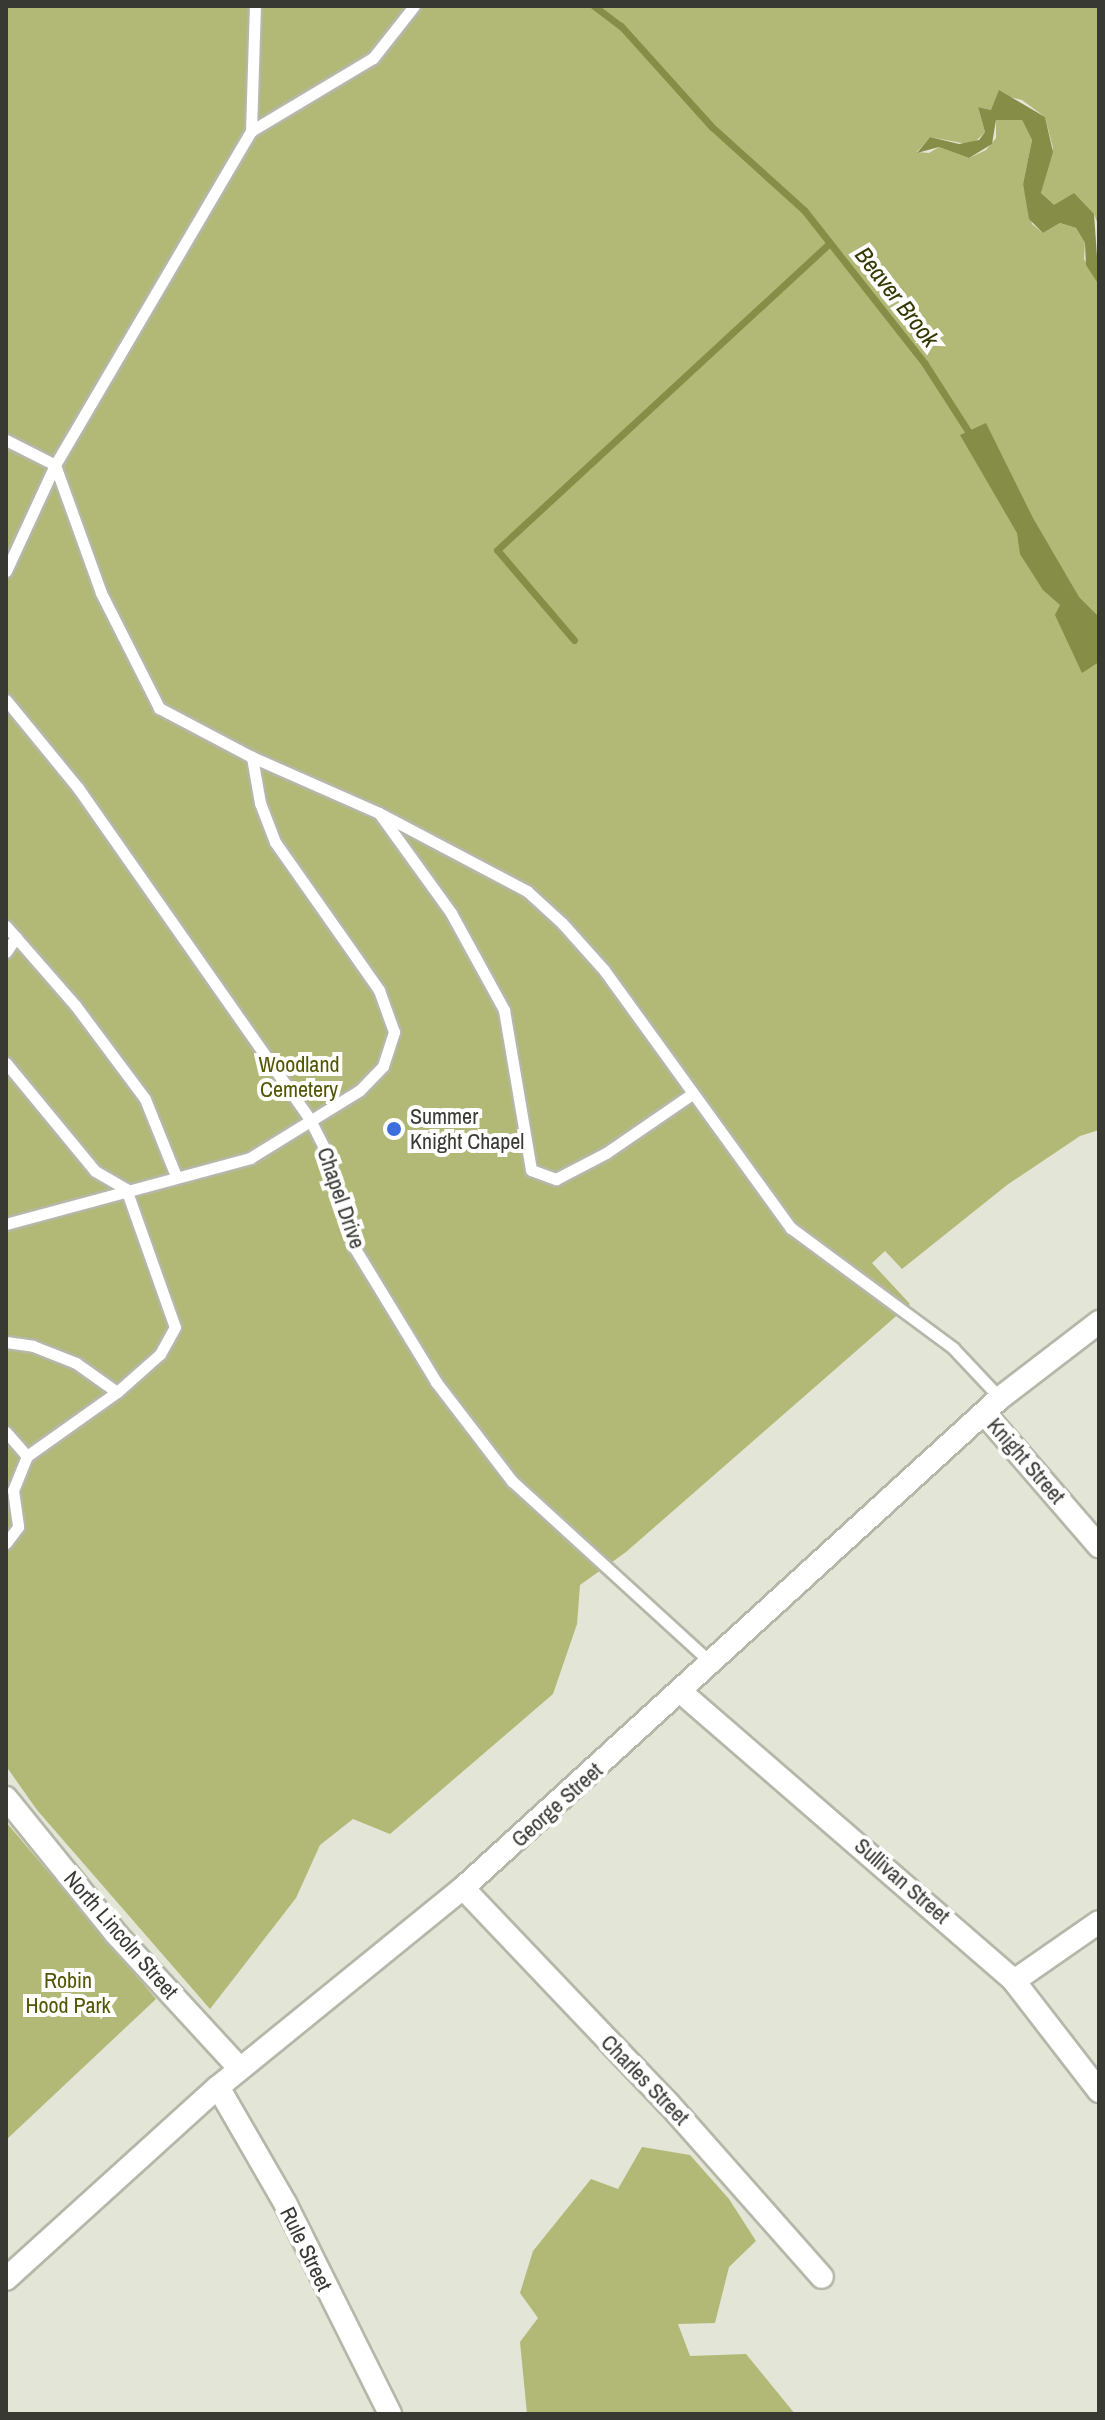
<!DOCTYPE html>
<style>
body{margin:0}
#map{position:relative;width:1105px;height:2420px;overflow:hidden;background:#e3e5d6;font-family:"Archivo Narrow",sans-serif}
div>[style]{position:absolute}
.green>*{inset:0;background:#b2b977}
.water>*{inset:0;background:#868d47}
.stream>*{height:7px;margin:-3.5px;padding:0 3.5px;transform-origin:3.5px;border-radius:3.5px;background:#868d47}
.roads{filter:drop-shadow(2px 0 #b5b7a9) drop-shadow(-2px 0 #b5b7a9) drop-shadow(0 2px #b5b7a9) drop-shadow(0 -2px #b5b7a9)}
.service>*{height:11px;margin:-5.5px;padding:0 5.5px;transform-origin:5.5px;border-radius:5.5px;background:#fff}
.minor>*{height:22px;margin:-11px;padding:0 11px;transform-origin:11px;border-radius:11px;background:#fff}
.dots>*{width:22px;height:22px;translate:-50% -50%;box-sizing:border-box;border:4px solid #fff;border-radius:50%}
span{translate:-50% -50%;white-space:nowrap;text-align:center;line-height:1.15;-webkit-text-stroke:8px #fff;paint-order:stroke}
.park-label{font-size:22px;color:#525600}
.poi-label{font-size:22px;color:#383933}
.left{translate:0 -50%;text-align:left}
.street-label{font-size:22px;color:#383933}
.water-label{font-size:24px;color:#343800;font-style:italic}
.frame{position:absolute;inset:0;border:8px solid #383933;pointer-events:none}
</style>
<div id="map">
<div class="green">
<div style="clip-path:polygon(6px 6px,1099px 6px,1099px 227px,1094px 214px,1052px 205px,1041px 193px,1053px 148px,1045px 117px,1022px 100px,1001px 95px,991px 110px,978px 107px,985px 132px,972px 145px,930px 137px,917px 152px,929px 153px,939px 147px,969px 158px,986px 150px,996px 138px,996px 120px,1022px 120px,1032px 140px,1023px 184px,1032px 224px,1043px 233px,1060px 223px,1076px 228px,1085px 243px,1084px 259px,1099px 285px,1099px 1130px,1080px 1136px,1007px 1185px,902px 1269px,885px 1251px,872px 1263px,910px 1304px,626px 1552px,580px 1585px,577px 1624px,553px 1694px,390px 1834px,353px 1819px,320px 1845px,296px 1898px,210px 2009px,37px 1810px,6px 1766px)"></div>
<div style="clip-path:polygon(6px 1822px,156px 1999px,6px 2140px)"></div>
<div style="clip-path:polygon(642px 2147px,690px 2155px,729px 2199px,756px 2241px,729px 2267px,715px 2323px,678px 2324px,690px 2356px,746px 2354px,795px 2414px,527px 2414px,520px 2342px,538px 2318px,520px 2293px,533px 2251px,591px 2179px,618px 2189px)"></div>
</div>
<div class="water">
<div style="clip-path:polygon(999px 90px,1045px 117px,1053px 152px,1041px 193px,1054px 205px,1074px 193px,1094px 214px,1099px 285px,1086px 265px,1085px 243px,1076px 228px,1060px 223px,1043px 233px,1029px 219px,1023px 184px,1032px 140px,1022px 120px,996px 120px,992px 144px,969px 158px,939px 147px,917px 153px,930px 137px,959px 144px,979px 140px,985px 132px,978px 107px,991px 110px)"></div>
<div style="clip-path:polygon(986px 423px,1033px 518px,1079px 597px,1099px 617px,1099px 662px,1082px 673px,1055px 615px,1060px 605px,1043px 590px,1020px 554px,1017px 533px,960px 435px)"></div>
</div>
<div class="stream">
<div style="left:594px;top:6px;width:34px;rotate:37deg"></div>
<div style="left:621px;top:26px;width:136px;rotate:48deg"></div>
<div style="left:712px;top:127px;width:124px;rotate:42.1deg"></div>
<div style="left:804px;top:210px;width:196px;rotate:51.8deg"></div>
<div style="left:925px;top:364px;width:83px;rotate:57.3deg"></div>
<div style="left:574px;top:640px;width:118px;rotate:-130.5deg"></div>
<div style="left:497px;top:550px;width:453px;rotate:-42.7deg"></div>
</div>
<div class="roads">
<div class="service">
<div style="left:251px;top:131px;width:142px;rotate:-30.9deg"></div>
<div style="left:373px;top:58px;width:66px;rotate:-51.7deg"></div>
<div style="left:6px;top:440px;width:55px;rotate:27deg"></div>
<div style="left:55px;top:465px;width:136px;rotate:70.2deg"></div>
<div style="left:101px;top:593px;width:129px;rotate:63.2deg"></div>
<div style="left:159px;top:708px;width:105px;rotate:27.8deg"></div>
<div style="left:252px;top:757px;width:139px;rotate:23.8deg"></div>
<div style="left:379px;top:813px;width:123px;rotate:54.2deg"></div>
<div style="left:451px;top:913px;width:111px;rotate:61.3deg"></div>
<div style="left:504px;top:1010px;width:162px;rotate:80.4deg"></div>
<div style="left:531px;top:1170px;width:27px;rotate:20deg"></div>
<div style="left:556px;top:1179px;width:56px;rotate:-27.5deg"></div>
<div style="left:606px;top:1153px;width:104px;rotate:-34.5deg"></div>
<div style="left:6px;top:571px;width:117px;rotate:-65.2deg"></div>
<div style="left:55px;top:465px;width:387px;rotate:-59.6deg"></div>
<div style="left:251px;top:131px;width:125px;rotate:-88.2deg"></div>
<div style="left:6px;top:700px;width:114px;rotate:50.7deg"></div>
<div style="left:78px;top:788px;width:403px;rotate:55deg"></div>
<div style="left:309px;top:1118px;width:39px;rotate:63deg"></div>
<div style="left:327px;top:1153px;width:98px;rotate:74deg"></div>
<div style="left:354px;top:1247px;width:158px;rotate:58.7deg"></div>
<div style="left:436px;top:1382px;width:125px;rotate:52.5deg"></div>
<div style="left:512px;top:1481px;width:270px;rotate:42.4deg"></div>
<div style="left:383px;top:815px;width:163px;rotate:27.8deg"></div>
<div style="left:527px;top:891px;width:47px;rotate:42.4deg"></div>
<div style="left:562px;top:923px;width:63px;rotate:48.2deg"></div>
<div style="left:604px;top:970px;width:319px;rotate:54.1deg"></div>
<div style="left:791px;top:1228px;width:202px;rotate:36.5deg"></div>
<div style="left:953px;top:1348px;width:69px;rotate:46.8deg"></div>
<div style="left:6px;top:926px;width:105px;rotate:48.9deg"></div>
<div style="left:75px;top:1005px;width:117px;rotate:53.3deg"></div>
<div style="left:145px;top:1099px;width:83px;rotate:68.1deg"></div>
<div style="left:6px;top:952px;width:18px;rotate:-56deg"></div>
<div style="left:6px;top:1063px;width:140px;rotate:50.5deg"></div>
<div style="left:95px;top:1171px;width:36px;rotate:30deg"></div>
<div style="left:126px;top:1189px;width:146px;rotate:70.5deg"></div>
<div style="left:175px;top:1327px;width:31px;rotate:119deg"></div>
<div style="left:160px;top:1354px;width:57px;rotate:138.5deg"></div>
<div style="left:117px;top:1392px;width:110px;rotate:144.6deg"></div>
<div style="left:27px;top:1456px;width:37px;rotate:112deg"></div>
<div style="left:13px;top:1490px;width:37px;rotate:82deg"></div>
<div style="left:18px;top:1527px;width:20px;rotate:127deg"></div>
<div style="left:6px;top:1224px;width:253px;rotate:-15.1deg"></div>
<div style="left:250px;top:1158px;width:129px;rotate:-31.7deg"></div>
<div style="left:360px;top:1090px;width:33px;rotate:-46deg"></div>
<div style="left:383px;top:1066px;width:36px;rotate:-72deg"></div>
<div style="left:394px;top:1032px;width:45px;rotate:-109.7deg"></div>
<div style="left:379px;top:990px;width:181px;rotate:-125.1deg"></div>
<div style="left:275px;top:842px;width:42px;rotate:-111deg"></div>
<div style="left:260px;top:803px;width:47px;rotate:-99.9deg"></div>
<div style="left:6px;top:1342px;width:27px;rotate:8deg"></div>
<div style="left:33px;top:1346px;width:46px;rotate:21.6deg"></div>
<div style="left:76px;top:1363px;width:50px;rotate:35.3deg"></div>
<div style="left:6px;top:1432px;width:32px;rotate:49deg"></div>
</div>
<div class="minor">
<div style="left:984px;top:1413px;width:176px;rotate:49.2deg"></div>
<div style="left:682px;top:1693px;width:440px;rotate:40.9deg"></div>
<div style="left:1014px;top:1981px;width:139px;rotate:52.3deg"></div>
<div style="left:6px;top:1798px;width:175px;rotate:51deg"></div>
<div style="left:116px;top:1934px;width:183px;rotate:47.4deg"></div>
<div style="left:463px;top:1888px;width:297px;rotate:46.4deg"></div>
<div style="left:668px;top:2103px;width:232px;rotate:48.5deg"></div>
<div style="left:1014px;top:1981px;width:103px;rotate:-34.8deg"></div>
<div style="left:218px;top:2087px;width:136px;rotate:60deg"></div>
<div style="left:286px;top:2205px;width:233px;rotate:63.5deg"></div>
<div style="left:6px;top:2279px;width:286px;rotate:-42.2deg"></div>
<div style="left:218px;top:2087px;width:316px;rotate:-39.1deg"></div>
<div style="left:463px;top:1888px;width:727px;rotate:-42.38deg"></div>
<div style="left:1000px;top:1398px;width:125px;rotate:-37.5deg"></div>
</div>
</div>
<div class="dots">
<div style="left:394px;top:1129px;background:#3c6ede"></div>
</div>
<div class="park-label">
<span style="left:299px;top:1077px">Woodland<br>Cemetery</span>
<span style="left:68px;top:1993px">Robin<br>Hood Park</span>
</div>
<div class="poi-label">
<span class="left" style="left:410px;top:1129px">Summer<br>Knight Chapel</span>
</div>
<div class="street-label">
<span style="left:341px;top:1198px;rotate:71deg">Chapel Drive</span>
<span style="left:1026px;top:1461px;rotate:49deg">Knight Street</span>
<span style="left:557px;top:1805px;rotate:-42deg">George Street</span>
<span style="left:902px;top:1881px;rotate:41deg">Sullivan Street</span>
<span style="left:121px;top:1935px;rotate:49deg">North Lincoln Street</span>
<span style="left:645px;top:2080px;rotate:46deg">Charles Street</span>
<span style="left:306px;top:2249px;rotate:64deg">Rule Street</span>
</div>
<div class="water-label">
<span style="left:897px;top:297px;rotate:52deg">Beaver Brook</span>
</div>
<div class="frame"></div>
</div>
